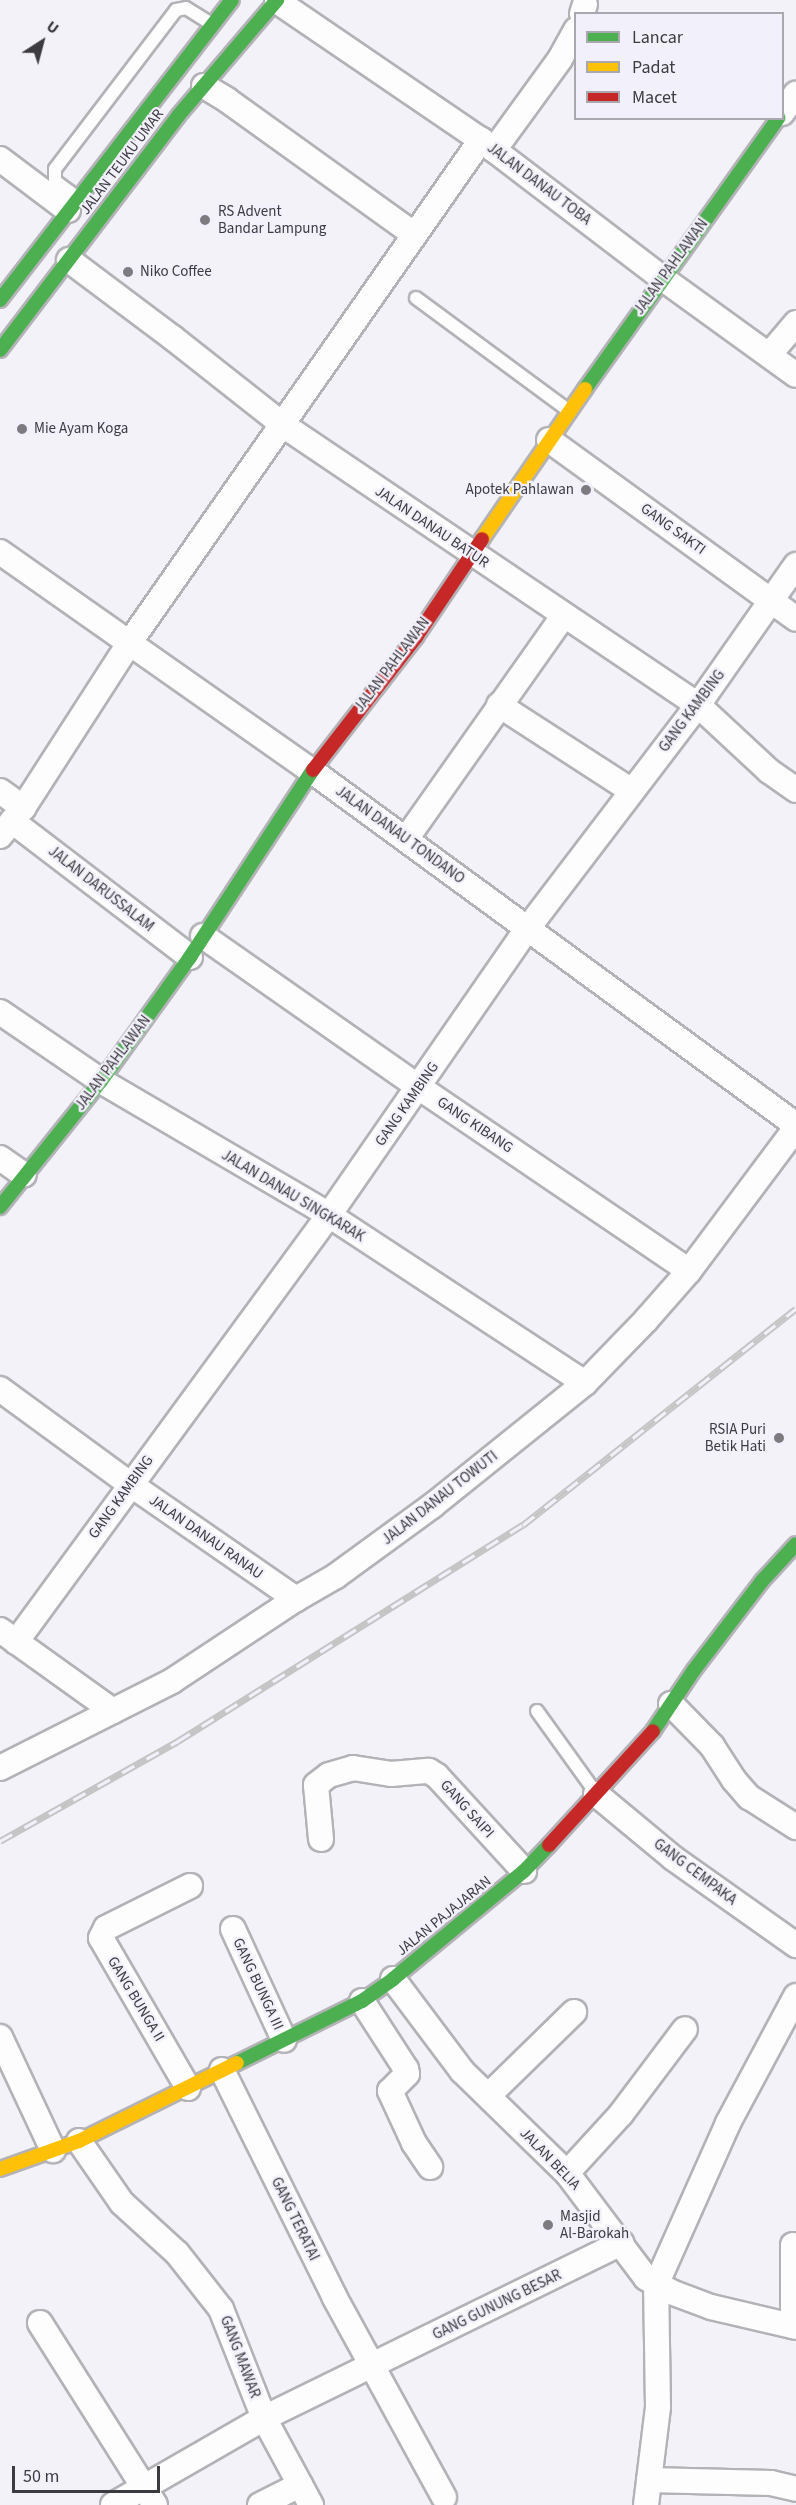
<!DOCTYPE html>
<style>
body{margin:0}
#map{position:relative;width:796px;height:2505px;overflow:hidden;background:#f3f2f8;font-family:"Source Sans 3",sans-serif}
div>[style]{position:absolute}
.roads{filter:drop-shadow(2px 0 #b3b2b6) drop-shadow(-2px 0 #b3b2b6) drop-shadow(0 2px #b3b2b6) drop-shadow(0 -2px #b3b2b6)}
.lane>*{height:12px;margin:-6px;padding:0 6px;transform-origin:6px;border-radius:6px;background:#fdfdfe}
.street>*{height:24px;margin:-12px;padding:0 12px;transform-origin:12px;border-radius:12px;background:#fdfdfe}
.fast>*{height:14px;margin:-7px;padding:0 7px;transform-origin:7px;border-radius:7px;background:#4caf50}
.slow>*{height:14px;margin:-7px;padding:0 7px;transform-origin:7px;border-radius:7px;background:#ffc107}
.jam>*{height:14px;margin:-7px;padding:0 7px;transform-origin:7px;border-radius:7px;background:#c62828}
.rail>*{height:7px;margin-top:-3.5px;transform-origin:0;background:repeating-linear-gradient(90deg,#f2f0fa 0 14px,#c5c5c6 0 28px);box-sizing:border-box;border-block:2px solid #c5c5c6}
.dots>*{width:16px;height:16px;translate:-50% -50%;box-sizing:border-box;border:3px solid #f2f0fa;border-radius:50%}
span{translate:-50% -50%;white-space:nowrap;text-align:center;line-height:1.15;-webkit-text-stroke:4.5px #f2f0fa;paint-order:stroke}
.street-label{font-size:15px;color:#3d3b3f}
.poi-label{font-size:15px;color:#3d3b3f}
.left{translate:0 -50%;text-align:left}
.right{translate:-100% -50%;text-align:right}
.legend{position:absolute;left:574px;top:12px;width:210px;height:108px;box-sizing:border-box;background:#f2f0fa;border:2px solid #aaa8af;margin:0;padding:8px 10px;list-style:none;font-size:18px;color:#3d3b3f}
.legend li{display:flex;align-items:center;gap:12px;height:30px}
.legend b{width:30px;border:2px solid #aaa8af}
.north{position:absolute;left:12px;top:12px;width:60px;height:60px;-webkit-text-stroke:4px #f2f0fa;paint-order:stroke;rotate:36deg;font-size:16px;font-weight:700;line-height:24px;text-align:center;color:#3d3b3f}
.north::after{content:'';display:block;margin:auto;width:21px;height:27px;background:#3d3b3f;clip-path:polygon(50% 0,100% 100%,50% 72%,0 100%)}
.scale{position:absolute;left:12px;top:2466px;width:148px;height:27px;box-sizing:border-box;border:3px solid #3d3b3f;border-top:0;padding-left:8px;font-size:18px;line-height:21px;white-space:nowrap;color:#3d3b3f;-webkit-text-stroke:4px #f2f0fa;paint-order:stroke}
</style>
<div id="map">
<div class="roads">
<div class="lane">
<div style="left:77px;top:197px;width:27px;rotate:-144deg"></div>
<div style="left:55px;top:181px;width:12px;rotate:-90deg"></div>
<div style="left:55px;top:169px;width:200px;rotate:-52.7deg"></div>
<div style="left:176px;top:10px;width:10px;rotate:-11deg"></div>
<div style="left:186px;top:8px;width:31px;rotate:32deg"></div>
<div style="left:416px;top:298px;width:190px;rotate:36.4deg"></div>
<div style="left:537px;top:1711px;width:101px;rotate:54.3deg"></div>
</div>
<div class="street">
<div style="left:277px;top:1px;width:247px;rotate:34.3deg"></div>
<div style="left:481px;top:140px;width:228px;rotate:37.3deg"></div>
<div style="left:662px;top:278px;width:165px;rotate:35.9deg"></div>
<div style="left:582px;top:14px;width:10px;rotate:-73deg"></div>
<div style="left:204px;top:86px;width:27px;rotate:31deg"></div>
<div style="left:227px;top:100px;width:231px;rotate:35.7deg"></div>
<div style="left:782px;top:113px;width:24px;rotate:-54deg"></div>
<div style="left:494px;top:150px;width:112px;rotate:-54deg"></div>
<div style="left:560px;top:59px;width:33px;rotate:-61deg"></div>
<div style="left:0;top:159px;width:85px;rotate:36.9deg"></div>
<div style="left:69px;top:260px;width:130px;rotate:36.9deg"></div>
<div style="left:173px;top:338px;width:140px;rotate:38.3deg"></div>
<div style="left:283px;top:425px;width:501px;rotate:34.01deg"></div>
<div style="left:698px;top:705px;width:97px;rotate:42.9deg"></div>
<div style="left:769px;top:771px;width:33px;rotate:35deg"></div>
<div style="left:769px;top:355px;width:42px;rotate:-49.8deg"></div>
<div style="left:549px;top:440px;width:305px;rotate:35.9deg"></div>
<div style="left:0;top:552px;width:381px;rotate:35.1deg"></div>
<div style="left:312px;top:771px;width:600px;rotate:36.18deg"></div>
<div style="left:499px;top:705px;width:158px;rotate:32.9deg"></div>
<div style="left:0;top:791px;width:29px;rotate:36deg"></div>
<div style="left:12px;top:821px;width:224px;rotate:37.4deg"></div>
<div style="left:0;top:836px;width:36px;rotate:-51deg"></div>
<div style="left:23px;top:808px;width:197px;rotate:-57.2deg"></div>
<div style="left:130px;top:642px;width:613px;rotate:-55.04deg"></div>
<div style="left:406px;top:839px;width:274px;rotate:-54.8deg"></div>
<div style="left:203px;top:936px;width:265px;rotate:35deg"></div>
<div style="left:420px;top:1088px;width:325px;rotate:34.2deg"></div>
<div style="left:0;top:1012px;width:122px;rotate:34.3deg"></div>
<div style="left:101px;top:1081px;width:264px;rotate:30.4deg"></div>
<div style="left:329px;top:1215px;width:306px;rotate:33.3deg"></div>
<div style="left:0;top:1158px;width:29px;rotate:35deg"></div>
<div style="left:0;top:1389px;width:161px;rotate:36.2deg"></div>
<div style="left:130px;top:1484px;width:202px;rotate:34.7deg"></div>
<div style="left:0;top:1630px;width:139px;rotate:35.6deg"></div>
<div style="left:16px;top:1642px;width:529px;rotate:-53.76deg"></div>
<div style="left:329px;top:1215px;width:349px;rotate:-55.3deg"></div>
<div style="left:528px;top:928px;width:280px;rotate:-52.7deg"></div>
<div style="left:698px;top:705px;width:171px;rotate:-55deg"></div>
<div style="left:671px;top:1704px;width:59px;rotate:45.7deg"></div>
<div style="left:712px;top:1746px;width:40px;rotate:57.1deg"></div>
<div style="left:734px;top:1780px;width:23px;rotate:49deg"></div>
<div style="left:749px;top:1797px;width:56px;rotate:32.6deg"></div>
<div style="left:0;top:1768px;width:193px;rotate:-26.8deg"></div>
<div style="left:172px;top:1681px;width:149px;rotate:-33.5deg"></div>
<div style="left:296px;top:1599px;width:46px;rotate:-29.9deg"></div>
<div style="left:336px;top:1576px;width:119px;rotate:-36.1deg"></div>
<div style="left:432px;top:1506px;width:196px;rotate:-38.8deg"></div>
<div style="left:585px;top:1383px;width:88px;rotate:-45.9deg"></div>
<div style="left:646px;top:1320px;width:65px;rotate:-48.7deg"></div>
<div style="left:689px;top:1271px;width:179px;rotate:-53.2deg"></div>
<div style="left:596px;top:1794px;width:100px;rotate:39.7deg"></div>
<div style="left:673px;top:1858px;width:151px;rotate:35.3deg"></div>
<div style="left:321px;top:1839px;width:54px;rotate:-95.3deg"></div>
<div style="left:316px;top:1785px;width:16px;rotate:-38deg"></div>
<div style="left:329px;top:1775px;width:25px;rotate:-16deg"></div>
<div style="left:353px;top:1768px;width:38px;rotate:9deg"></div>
<div style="left:391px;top:1774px;width:38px;rotate:-5deg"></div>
<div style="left:429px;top:1771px;width:9px;rotate:32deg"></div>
<div style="left:437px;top:1776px;width:129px;rotate:47.5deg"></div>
<div style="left:233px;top:1929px;width:122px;rotate:65.3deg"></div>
<div style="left:393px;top:1979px;width:115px;rotate:53.1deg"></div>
<div style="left:462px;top:2071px;width:146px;rotate:44.2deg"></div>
<div style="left:567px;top:2173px;width:131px;rotate:53deg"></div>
<div style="left:646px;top:2278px;width:29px;rotate:29deg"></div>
<div style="left:671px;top:2292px;width:43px;rotate:20.6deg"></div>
<div style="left:711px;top:2307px;width:87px;rotate:13.2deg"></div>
<div style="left:362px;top:2001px;width:81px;rotate:57.1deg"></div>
<div style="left:406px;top:2069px;width:5px;rotate:79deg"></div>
<div style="left:407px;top:2074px;width:24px;rotate:135deg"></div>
<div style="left:390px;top:2091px;width:57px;rotate:65.2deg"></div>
<div style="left:414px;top:2143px;width:29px;rotate:56deg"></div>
<div style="left:0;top:2037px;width:125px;rotate:64.9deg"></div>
<div style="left:222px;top:2070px;width:254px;rotate:63.6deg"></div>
<div style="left:335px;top:2298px;width:227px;rotate:61.3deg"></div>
<div style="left:188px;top:2088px;width:173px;rotate:-120.1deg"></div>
<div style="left:101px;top:1938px;width:11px;rotate:-63deg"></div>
<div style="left:106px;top:1928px;width:94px;rotate:-26.6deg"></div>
<div style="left:489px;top:2095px;width:119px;rotate:-44.3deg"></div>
<div style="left:79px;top:2141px;width:75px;rotate:55.3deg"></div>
<div style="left:122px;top:2203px;width:74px;rotate:42.3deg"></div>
<div style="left:177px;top:2253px;width:71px;rotate:51.8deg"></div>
<div style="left:221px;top:2309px;width:117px;rotate:68.5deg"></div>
<div style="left:264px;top:2418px;width:99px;rotate:61.6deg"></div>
<div style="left:567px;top:2173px;width:80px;rotate:-47.5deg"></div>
<div style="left:621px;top:2114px;width:106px;rotate:-53deg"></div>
<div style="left:40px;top:2323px;width:215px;rotate:57.7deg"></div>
<div style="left:793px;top:2326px;width:81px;rotate:-90deg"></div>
<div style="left:649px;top:2480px;width:122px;rotate:1.4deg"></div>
<div style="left:771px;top:2483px;width:26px;rotate:13deg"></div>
<div style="left:113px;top:2505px;width:174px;rotate:-29.9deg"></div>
<div style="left:264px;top:2418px;width:398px;rotate:-26.1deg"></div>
<div style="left:260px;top:2505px;width:45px;rotate:-26.6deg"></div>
<div style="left:646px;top:2505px;width:99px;rotate:-83deg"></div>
<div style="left:658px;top:2407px;width:122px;rotate:-90.9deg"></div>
<div style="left:656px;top:2285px;width:177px;rotate:-66deg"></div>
<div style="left:728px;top:2123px;width:144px;rotate:-61.8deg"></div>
</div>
<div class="fast">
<div style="left:0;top:300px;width:379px;rotate:-52.3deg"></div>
<div style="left:0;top:350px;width:294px;rotate:-52.7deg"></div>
<div style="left:178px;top:116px;width:153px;rotate:-49.5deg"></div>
<div style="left:585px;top:389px;width:333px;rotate:-54.5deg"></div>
<div style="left:0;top:1207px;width:161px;rotate:-51.3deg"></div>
<div style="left:101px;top:1081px;width:153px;rotate:-54.3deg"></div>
<div style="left:190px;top:957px;width:224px;rotate:-56.7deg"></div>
<div style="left:653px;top:1731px;width:73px;rotate:-56.1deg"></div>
<div style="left:694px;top:1670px;width:112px;rotate:-52.6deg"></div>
<div style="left:762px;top:1581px;width:50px;rotate:-47.4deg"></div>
<div style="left:237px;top:2063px;width:140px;rotate:-26.4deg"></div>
<div style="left:362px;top:2001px;width:38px;rotate:-35deg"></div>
<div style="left:393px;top:1979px;width:170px;rotate:-39.5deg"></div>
<div style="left:524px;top:1871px;width:36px;rotate:-46deg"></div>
</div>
<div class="slow">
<div style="left:482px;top:539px;width:182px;rotate:-55.5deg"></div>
<div style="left:0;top:2169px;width:84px;rotate:-19.5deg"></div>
<div style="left:79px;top:2141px;width:176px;rotate:-26.3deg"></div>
</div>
<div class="jam">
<div style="left:313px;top:770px;width:168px;rotate:-52.2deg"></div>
<div style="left:416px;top:637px;width:118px;rotate:-56deg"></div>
<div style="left:549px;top:1845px;width:154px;rotate:-47.6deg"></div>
</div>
</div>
<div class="rail">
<div style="left:0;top:1841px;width:204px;rotate:-29.3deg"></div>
<div style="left:178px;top:1741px;width:407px;rotate:-32.1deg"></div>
<div style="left:523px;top:1525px;width:348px;rotate:-38.4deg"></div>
</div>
<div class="dots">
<div style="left:205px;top:220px;background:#7d7b80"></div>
<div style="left:128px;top:272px;background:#7d7b80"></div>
<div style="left:22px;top:429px;background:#7d7b80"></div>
<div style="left:586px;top:490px;background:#7d7b80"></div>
<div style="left:779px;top:1438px;background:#7d7b80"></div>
<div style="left:548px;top:2225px;background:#7d7b80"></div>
</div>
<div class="street-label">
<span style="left:122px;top:162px;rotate:-53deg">JALAN TEUKU UMAR</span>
<span style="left:539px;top:184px;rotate:37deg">JALAN DANAU TOBA</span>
<span style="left:671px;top:267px;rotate:-54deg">JALAN PAHLAWAN</span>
<span style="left:432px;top:527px;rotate:34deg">JALAN DANAU BATUR</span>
<span style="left:673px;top:529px;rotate:36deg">GANG SAKTI</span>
<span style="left:392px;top:665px;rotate:-53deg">JALAN PAHLAWAN</span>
<span style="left:692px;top:711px;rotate:-53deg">GANG KAMBING</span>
<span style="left:400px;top:835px;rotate:36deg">JALAN DANAU TONDANO</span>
<span style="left:101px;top:889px;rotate:38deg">JALAN DARUSSALAM</span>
<span style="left:113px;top:1063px;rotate:-53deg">JALAN PAHLAWAN</span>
<span style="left:407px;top:1104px;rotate:-55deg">GANG KAMBING</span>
<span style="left:475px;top:1125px;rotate:34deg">GANG KIBANG</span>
<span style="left:293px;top:1196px;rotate:31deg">JALAN DANAU SINGKARAK</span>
<span style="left:121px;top:1497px;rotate:-54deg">GANG KAMBING</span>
<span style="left:440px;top:1498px;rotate:-38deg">JALAN DANAU TOWUTI</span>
<span style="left:206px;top:1537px;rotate:35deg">JALAN DANAU RANAU</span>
<span style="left:467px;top:1809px;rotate:48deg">GANG SAIPI</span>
<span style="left:695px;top:1872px;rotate:37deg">GANG CEMPAKA</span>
<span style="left:444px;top:1916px;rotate:-39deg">JALAN PAJAJARAN</span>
<span style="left:258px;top:1984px;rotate:65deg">GANG BUNGA III</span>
<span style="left:136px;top:1999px;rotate:59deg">GANG BUNGA II</span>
<span style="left:550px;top:2159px;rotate:46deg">JALAN BELIA</span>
<span style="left:295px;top:2219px;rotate:64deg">GANG TERATAI</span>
<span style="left:497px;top:2305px;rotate:-26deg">GANG GUNUNG BESAR</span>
<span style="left:240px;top:2357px;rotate:69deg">GANG MAWAR</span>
</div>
<div class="poi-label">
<span class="left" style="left:218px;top:220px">RS Advent<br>Bandar Lampung</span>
<span class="left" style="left:140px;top:272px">Niko Coffee</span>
<span class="left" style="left:34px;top:429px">Mie Ayam Koga</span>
<span class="right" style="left:574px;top:490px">Apotek Pahlawan</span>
<span class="right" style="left:766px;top:1438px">RSIA Puri<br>Betik Hati</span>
<span class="left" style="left:560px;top:2225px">Masjid<br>Al-Barokah</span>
</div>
<ul class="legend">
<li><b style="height:8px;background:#4caf50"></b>Lancar</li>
<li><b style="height:8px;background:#ffc107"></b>Padat</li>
<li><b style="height:8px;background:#c62828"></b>Macet</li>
</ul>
<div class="north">U</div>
<div class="scale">50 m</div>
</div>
